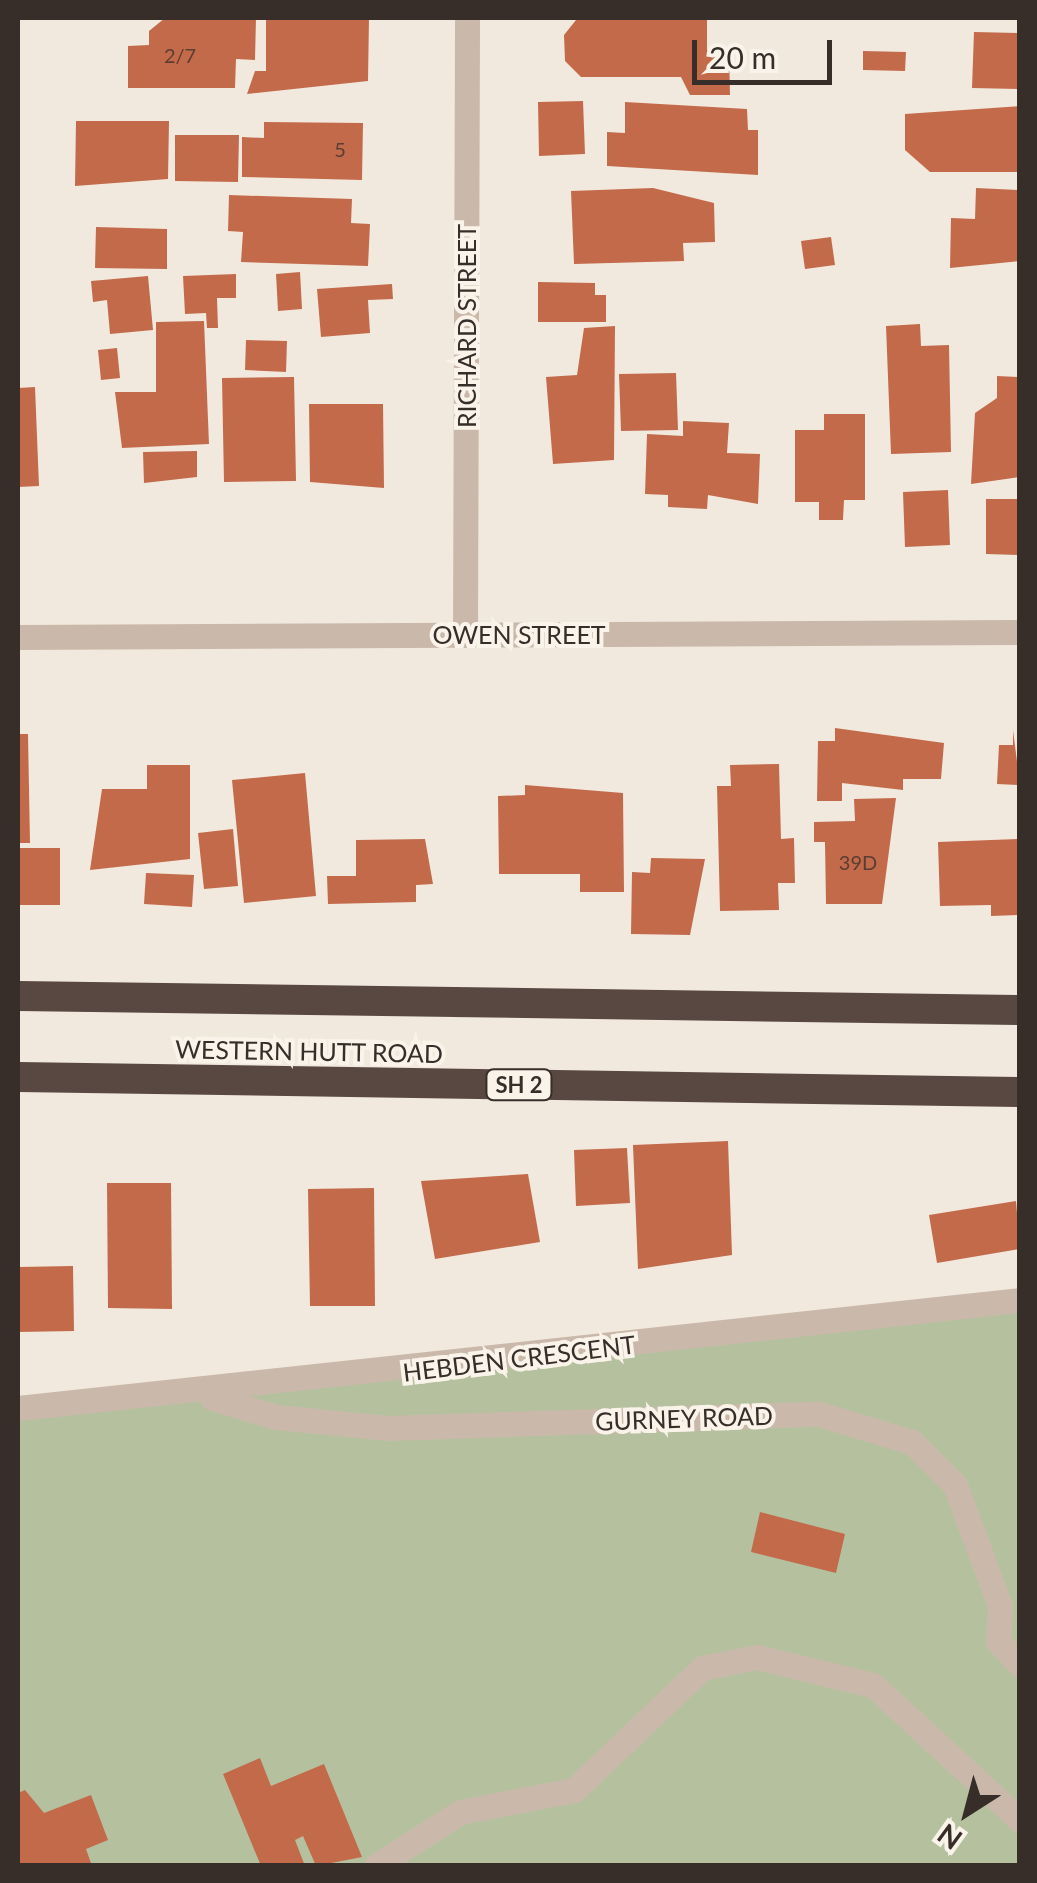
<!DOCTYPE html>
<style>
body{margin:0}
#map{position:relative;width:1037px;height:1883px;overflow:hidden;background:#f2e9de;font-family:Lato,sans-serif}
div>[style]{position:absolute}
.green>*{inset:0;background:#b5c19e}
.building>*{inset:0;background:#c36a4b}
.minor>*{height:25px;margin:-12.5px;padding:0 12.5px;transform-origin:12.5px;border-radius:12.5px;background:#cab9aa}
.highway>*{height:30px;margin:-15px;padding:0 15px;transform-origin:15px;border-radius:15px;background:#584841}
span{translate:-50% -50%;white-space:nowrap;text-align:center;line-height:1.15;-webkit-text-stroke:8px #faf3ea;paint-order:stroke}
.number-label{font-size:20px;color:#5b3d32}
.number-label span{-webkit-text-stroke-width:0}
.shield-label span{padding:2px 8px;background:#faf3ea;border:2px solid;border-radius:8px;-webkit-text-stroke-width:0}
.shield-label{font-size:22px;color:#382e29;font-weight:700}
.street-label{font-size:25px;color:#382e29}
.frame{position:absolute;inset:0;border:20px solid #382e29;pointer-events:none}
.north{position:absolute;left:917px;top:1763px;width:100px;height:100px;-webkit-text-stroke:8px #faf3ea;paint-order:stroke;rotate:216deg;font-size:28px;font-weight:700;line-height:40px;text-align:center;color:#382e29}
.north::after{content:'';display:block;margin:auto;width:35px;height:45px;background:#382e29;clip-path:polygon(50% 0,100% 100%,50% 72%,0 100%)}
.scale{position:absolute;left:692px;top:40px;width:140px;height:45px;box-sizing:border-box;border:5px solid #382e29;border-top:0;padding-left:12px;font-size:30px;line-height:35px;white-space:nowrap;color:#382e29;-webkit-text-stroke:8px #faf3ea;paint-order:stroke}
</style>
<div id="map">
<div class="green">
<div style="clip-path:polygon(1019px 1310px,1019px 1865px,18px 1866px,18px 1419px)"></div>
</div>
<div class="building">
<div style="clip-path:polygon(165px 18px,256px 18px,255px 60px,236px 59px,235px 88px,128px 88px,128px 46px,149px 45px,149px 31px)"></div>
<div style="clip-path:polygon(266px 18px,369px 18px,368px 81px,247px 94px,255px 71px,266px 71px)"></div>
<div style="clip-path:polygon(707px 19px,707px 50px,729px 50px,730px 95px,690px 95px,681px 77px,581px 77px,565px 61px,564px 35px,576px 20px)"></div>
<div style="clip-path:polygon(974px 32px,1020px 33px,1020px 89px,972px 88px)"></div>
<div style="clip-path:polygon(863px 51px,906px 52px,905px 71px,863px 70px)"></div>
<div style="clip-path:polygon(583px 101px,585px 154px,539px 156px,538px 102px)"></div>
<div style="clip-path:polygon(625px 102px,747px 109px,748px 130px,758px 130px,758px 175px,607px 166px,607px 132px,625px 133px)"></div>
<div style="clip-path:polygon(1020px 106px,1020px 172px,930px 172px,905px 150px,905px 114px)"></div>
<div style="clip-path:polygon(76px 121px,169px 121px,168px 179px,75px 186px)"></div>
<div style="clip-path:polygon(264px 122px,363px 123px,362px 180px,242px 177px,242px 137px,264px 138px)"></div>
<div style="clip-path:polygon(175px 135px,239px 135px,238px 182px,175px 181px)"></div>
<div style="clip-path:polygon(653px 188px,714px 203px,715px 242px,683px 243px,684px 261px,574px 264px,571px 191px)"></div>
<div style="clip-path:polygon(976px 188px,1020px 190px,1020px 261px,950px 268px,951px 218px,975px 219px)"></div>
<div style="clip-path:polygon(229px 195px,352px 199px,351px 223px,370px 224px,368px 266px,241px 262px,243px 232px,228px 231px)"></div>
<div style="clip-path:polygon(96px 227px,167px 229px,167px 269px,95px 268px)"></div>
<div style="clip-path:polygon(831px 237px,835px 265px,805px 269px,801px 241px)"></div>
<div style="clip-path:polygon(300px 272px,302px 309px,278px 311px,276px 274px)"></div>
<div style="clip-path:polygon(236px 274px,236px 298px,217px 298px,218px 328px,207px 328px,206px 313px,185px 314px,183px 276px)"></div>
<div style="clip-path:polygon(148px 276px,153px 330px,110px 334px,107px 300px,93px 302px,91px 281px)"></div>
<div style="clip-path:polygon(538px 282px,595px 283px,595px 295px,606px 295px,606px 322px,538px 322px)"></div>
<div style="clip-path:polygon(392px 284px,393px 299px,368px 300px,370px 333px,321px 337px,317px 289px)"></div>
<div style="clip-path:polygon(204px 321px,209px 444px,122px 448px,115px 392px,156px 392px,156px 322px)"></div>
<div style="clip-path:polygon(920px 324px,921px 346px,949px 345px,951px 452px,891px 454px,886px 326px)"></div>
<div style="clip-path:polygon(615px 326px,614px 460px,553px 464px,546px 377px,577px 375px,584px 328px)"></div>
<div style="clip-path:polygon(246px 340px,287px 341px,286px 372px,245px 370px)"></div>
<div style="clip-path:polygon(117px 348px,120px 378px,101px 380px,98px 350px)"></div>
<div style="clip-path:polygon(676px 373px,678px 430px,621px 431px,619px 374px)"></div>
<div style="clip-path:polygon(997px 376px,1020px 377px,1020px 477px,971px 484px,975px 413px,997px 398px)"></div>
<div style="clip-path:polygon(294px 377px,296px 481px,224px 482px,222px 378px)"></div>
<div style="clip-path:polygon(35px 387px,39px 486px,18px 487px,18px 388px)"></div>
<div style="clip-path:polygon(309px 404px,383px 404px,384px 488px,310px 482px)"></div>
<div style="clip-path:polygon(824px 414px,865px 414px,865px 500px,844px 500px,843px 520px,819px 520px,819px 502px,795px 502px,795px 430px,824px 430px)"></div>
<div style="clip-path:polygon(683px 421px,729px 423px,727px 453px,760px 454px,758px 504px,708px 495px,707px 509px,668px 507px,668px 495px,645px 494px,647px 434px,683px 436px)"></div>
<div style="clip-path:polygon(197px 451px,197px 477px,144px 483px,143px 452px)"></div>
<div style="clip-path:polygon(948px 490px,950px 545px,905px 547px,903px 492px)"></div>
<div style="clip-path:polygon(986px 499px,1020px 499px,1020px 555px,986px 554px)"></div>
<div style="clip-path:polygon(835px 728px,944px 743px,941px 779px,903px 779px,903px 790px,842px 783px,842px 801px,817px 801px,818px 741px,835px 741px)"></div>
<div style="clip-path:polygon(1013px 730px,1020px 785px,997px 784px,999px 745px,1013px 745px)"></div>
<div style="clip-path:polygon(18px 734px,28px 734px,30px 843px,18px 843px)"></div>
<div style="clip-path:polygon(779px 764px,781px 839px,794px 838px,795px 883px,778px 883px,779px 910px,720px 911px,717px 786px,731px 786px,730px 765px)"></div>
<div style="clip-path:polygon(147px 765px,190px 765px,190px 859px,90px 870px,102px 789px,147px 789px)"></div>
<div style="clip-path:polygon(305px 773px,316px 896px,244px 903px,232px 780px)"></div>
<div style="clip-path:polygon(525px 785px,623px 793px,624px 892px,580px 892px,580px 874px,499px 874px,498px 796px,525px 795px)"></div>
<div style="clip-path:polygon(896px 798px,882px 904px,826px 904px,825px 842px,814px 842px,814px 822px,855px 821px,854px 799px)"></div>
<div style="clip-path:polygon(233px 829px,238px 886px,204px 889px,198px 833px)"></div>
<div style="clip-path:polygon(425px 839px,433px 884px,416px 885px,416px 902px,328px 904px,327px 876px,356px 876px,356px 840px)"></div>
<div style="clip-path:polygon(1020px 839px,1020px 915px,991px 916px,991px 905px,940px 906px,938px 842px)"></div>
<div style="clip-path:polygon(18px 848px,60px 848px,60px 905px,18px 905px)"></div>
<div style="clip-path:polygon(651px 858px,705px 859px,690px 935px,631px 934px,632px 872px,650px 873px)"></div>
<div style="clip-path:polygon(146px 873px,194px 875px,192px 907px,144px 904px)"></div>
<div style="clip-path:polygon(728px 1141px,732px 1255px,638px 1269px,633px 1145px)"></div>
<div style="clip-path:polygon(627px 1148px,630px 1203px,576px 1206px,574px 1150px)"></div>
<div style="clip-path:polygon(528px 1174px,540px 1242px,435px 1259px,421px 1181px)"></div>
<div style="clip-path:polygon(107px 1183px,171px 1183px,172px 1309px,108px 1308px)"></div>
<div style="clip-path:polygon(374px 1188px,375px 1306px,310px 1306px,308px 1189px)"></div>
<div style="clip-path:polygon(1016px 1201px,1020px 1249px,937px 1263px,929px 1215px)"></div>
<div style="clip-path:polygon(73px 1266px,74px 1331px,18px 1332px,18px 1267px)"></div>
<div style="clip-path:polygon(760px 1512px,845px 1534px,836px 1573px,751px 1552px)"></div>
<div style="clip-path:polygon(260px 1758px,271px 1786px,324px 1764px,362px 1857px,316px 1866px,303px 1836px,295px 1840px,305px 1866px,261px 1866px,223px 1774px)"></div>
<div style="clip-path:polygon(25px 1790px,44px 1813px,91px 1795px,108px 1840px,86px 1849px,92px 1866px,18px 1866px,18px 1793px)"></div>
</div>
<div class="minor">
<div style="left:465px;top:635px;width:617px;rotate:-89.81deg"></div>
<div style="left:18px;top:637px;width:1002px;rotate:-0.29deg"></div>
<div style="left:212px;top:1398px;width:67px;rotate:16.5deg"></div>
<div style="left:276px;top:1417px;width:113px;rotate:5.6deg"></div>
<div style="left:388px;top:1428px;width:431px;rotate:-1.9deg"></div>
<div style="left:819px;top:1414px;width:97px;rotate:16.8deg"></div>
<div style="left:912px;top:1442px;width:61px;rotate:45deg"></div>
<div style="left:955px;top:1485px;width:129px;rotate:69.6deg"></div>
<div style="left:1000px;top:1606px;width:35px;rotate:93deg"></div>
<div style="left:998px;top:1641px;width:33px;rotate:47deg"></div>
<div style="left:18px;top:1408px;width:1008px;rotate:-6.15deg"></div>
<div style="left:376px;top:1866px;width:100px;rotate:-32.7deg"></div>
<div style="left:460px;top:1812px;width:116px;rotate:-10.9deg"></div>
<div style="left:574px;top:1790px;width:177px;rotate:-43.6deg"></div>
<div style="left:702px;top:1668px;width:56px;rotate:-11.3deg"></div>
<div style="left:757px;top:1657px;width:119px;rotate:13.6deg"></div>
<div style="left:873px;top:1685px;width:200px;rotate:42.6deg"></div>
</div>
<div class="highway">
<div style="left:18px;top:996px;width:1002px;rotate:0.8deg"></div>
<div style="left:18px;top:1077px;width:1002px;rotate:0.86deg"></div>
</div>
<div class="number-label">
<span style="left:180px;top:55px">2/7</span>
<span style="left:340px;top:149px">5</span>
<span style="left:858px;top:862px">39D</span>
</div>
<div class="shield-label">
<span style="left:519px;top:1085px">SH 2</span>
</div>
<div class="street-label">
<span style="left:466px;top:326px;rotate:-90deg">RICHARD STREET</span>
<span style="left:519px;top:634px">OWEN STREET</span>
<span style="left:309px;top:1051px;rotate:1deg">WESTERN HUTT ROAD</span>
<span style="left:519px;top:1358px;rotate:-7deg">HEBDEN CRESCENT</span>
<span style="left:684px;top:1418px;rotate:-2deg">GURNEY ROAD</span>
</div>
<div class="frame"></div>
<div class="north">N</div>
<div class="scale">20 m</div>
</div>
